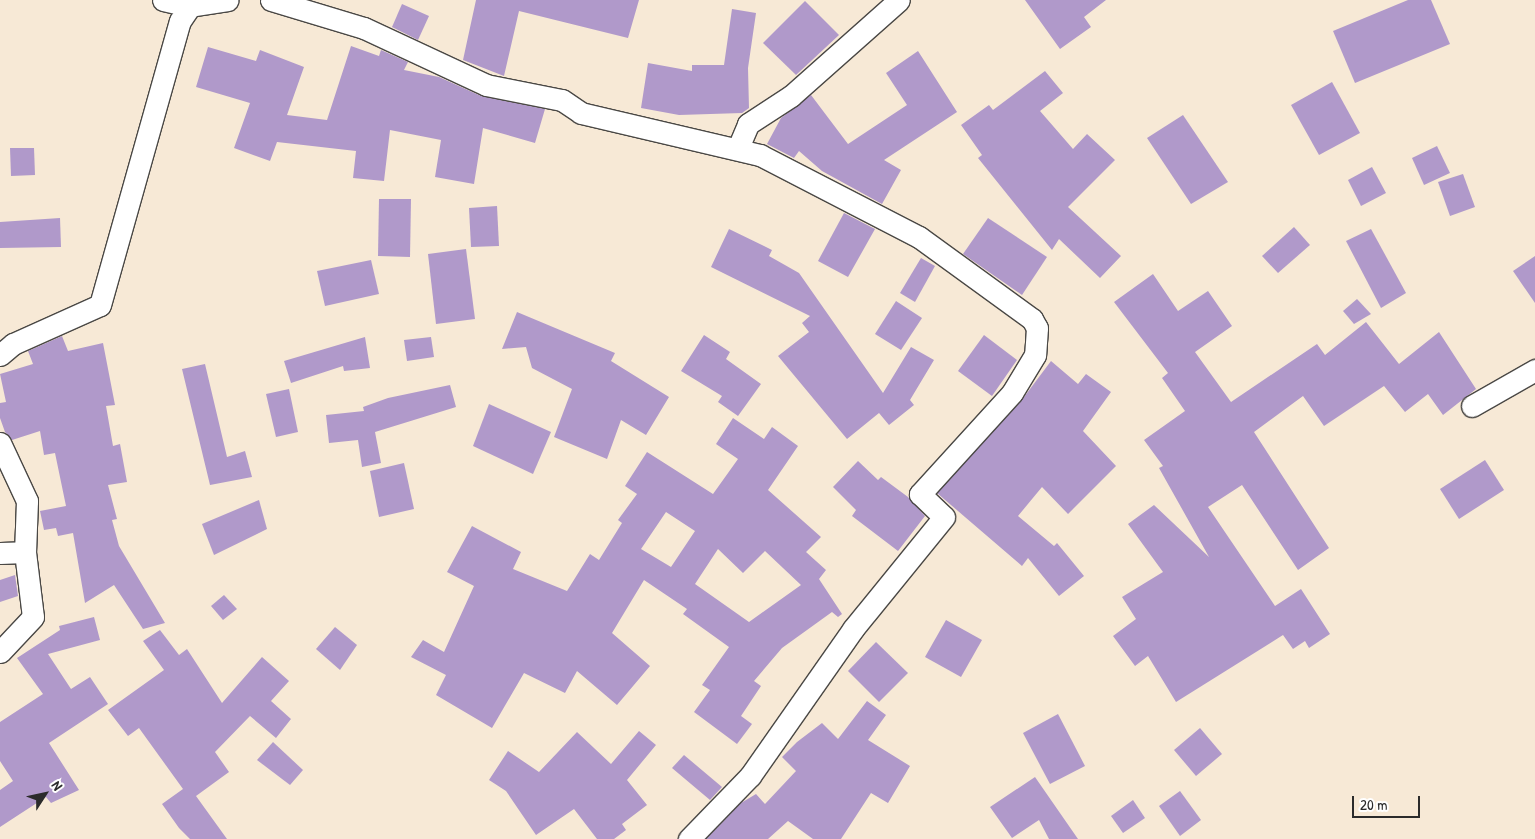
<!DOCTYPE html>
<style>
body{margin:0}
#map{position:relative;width:1535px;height:839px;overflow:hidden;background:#f7e9d6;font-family:"Patrick Hand",sans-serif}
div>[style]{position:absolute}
.building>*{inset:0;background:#b099ca}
.roads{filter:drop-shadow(1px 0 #4a4845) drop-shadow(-1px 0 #4a4845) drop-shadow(0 1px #4a4845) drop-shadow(0 -1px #4a4845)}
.street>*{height:21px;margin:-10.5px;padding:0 10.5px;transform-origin:10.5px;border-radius:10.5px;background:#fff}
span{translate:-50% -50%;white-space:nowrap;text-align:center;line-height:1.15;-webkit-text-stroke:4px #fff;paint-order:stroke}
.north{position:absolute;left:20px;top:769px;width:50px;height:50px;-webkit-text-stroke:4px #fff;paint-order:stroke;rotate:55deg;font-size:14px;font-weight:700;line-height:20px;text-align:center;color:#2b2b2b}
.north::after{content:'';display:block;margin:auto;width:18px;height:22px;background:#2b2b2b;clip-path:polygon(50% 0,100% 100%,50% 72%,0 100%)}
.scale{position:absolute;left:1352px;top:796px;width:68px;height:22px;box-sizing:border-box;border:2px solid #2b2b2b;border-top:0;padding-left:6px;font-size:15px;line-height:18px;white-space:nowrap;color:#2b2b2b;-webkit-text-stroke:4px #fff;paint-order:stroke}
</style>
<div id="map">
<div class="building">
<div style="clip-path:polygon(476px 0,639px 0,628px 38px,519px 11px,504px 76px,463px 60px)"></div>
<div style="clip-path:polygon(1025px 0,1106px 0,1084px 17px,1091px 27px,1060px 49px)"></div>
<div style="clip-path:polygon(1408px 0,1431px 0,1450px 44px,1355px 83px,1333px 31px)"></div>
<div style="clip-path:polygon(805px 1px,839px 35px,796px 75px,763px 43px)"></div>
<div style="clip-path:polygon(402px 4px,429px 16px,418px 40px,392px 27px)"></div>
<div style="clip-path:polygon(732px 9px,756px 13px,748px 68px,749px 108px,742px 113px,679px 115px,641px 108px,648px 63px,692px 71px,692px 65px,724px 65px)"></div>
<div style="clip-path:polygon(351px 46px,379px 56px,381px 50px,408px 62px,404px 70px,439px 77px,481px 96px,545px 109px,535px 143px,483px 128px,474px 184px,435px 177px,441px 140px,390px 130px,384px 181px,353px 178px,356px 151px,277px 142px,270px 161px,234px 148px,250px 103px,196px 87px,208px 47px,256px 61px,260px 50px,304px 67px,287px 115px,327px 120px)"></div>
<div style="clip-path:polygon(918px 51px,957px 112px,884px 160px,901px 170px,882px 204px,822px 171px,799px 151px,794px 158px,767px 144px,781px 118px,811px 95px,848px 144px,907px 105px,886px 73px)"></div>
<div style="clip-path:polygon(1045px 71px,1063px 93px,1040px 111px,1073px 149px,1087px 134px,1115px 160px,1068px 207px,1121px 256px,1100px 278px,1059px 239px,1052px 250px,978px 158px,982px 155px,961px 125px,989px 105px,993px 110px)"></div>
<div style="clip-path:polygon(1332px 82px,1360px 133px,1319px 155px,1291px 105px)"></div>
<div style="clip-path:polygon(1183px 115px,1228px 182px,1191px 204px,1147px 138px)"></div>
<div style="clip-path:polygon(1437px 146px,1450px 173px,1424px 185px,1412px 158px)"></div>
<div style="clip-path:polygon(10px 148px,34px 148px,35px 175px,11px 176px)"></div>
<div style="clip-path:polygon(1372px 167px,1386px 193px,1361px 206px,1348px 180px)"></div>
<div style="clip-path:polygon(1463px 174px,1475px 207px,1450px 216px,1438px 182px)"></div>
<div style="clip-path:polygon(379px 199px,411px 199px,410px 257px,378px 256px)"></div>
<div style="clip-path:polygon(497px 206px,499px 246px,471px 247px,469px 208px)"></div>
<div style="clip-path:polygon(844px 213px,875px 229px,848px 277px,818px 261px)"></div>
<div style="clip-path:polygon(60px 218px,61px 247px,0 248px,0 222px)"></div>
<div style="clip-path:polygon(988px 218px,1047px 257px,1022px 295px,963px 254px)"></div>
<div style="clip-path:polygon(1294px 227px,1310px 245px,1278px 273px,1262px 256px)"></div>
<div style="clip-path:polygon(729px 229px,772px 250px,769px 256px,799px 273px,883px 393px,911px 347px,934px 360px,910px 400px,914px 405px,889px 425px,879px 413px,847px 439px,778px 356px,809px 332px,802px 323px,810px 316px,711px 267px)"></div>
<div style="clip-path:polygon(1371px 229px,1406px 293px,1381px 308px,1346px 241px)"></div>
<div style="clip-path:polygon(466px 249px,475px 319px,436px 324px,428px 254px)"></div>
<div style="clip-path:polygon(1535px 256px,1535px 303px,1513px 271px)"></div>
<div style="clip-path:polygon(921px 258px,935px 266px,915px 302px,900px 293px)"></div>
<div style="clip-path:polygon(371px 260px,379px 294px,325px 306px,317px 271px)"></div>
<div style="clip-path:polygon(1153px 274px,1178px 311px,1208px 291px,1232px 326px,1195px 352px,1231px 402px,1317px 344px,1325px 355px,1366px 322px,1399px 364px,1439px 332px,1476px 389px,1443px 415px,1428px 394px,1405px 412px,1384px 386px,1324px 426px,1303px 396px,1254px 432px,1329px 548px,1298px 570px,1242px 485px,1208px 507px,1275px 606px,1301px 589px,1330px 634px,1309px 648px,1305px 641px,1293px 649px,1283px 635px,1176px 702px,1148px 656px,1135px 666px,1113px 636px,1136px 619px,1122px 597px,1163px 572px,1128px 524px,1154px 505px,1209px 557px,1159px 468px,1163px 466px,1144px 440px,1185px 411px,1162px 378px,1168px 373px,1114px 302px)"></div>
<div style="clip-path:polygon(1357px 299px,1371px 314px,1354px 324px,1343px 311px)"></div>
<div style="clip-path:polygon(896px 301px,922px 318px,901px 350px,875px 334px)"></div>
<div style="clip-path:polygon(517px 312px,615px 353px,611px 361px,669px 397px,646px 435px,621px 420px,607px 459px,554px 437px,572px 389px,532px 368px,526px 347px,502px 349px)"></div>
<div style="clip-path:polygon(704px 335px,730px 352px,726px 359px,761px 384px,738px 416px,718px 402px,722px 396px,681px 371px)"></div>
<div style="clip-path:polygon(984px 335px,1017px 360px,992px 396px,958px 371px)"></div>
<div style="clip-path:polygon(62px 336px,68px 351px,103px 343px,115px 405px,106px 406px,113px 446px,120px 444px,127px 482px,108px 485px,117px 519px,112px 520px,119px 546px,165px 623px,143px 629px,114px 585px,85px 603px,73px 533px,58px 536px,56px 528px,44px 530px,40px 511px,66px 506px,55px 453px,44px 455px,40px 431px,12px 440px,5px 432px,0 418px,0 403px,6px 402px,0 374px,33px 364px,28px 351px)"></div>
<div style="clip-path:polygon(365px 337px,370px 368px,344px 371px,343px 366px,291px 383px,284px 361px)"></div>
<div style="clip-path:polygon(431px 337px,434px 357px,407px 361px,404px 340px)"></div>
<div style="clip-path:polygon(1051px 361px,1078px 384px,1086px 374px,1111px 392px,1083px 431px,1116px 466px,1068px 514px,1042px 487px,1018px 516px,1054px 546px,1057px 543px,1084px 576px,1059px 596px,1028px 558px,1022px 566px,937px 493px,1021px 401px)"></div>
<div style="clip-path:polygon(205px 364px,227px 457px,245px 451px,252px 477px,210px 485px,182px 369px)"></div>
<div style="clip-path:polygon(450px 385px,456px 407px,375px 432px,381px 463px,362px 467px,358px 440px,329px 443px,326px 415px,364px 411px,363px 407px,388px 398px)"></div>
<div style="clip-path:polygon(289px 389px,298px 432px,276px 437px,266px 394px)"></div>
<div style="clip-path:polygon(489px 404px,551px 432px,533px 474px,473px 446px)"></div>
<div style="clip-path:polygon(evenodd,733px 418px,764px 439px,772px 427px,798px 446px,768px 490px,821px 537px,806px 552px,826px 570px,819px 579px,842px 614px,838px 617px,832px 612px,782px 648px,754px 681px,761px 686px,741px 716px,752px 724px,737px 744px,694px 712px,710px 690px,702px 685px,729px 647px,683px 614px,687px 609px,644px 580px,612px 633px,650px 666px,617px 705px,577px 671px,565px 693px,524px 673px,492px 728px,436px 695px,446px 675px,411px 657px,423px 640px,444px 652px,474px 586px,447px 572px,472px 526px,521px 552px,513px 569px,567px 591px,590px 554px,599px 560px,622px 523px,618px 520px,637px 494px,625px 486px,647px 452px,713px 494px,738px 459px,716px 444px,733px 418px,666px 512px,695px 531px,671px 567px,641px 549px,666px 512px,733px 418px,718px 549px,743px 573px,765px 551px,801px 585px,749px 622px,695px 584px,718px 549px)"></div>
<div style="clip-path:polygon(1485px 460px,1504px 490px,1459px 519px,1440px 489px)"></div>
<div style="clip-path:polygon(858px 461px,878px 480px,881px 477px,908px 497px,925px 516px,898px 551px,852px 516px,856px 510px,833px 487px)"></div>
<div style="clip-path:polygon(404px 463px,414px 509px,379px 517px,370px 471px)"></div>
<div style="clip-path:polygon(259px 500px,267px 529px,214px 555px,202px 524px)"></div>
<div style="clip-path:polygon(15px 575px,18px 596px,0 602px,0 580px)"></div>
<div style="clip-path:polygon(224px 595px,237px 609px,223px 620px,211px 606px)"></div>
<div style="clip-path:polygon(94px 617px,100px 640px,48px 654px,71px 689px,90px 677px,108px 704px,49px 743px,79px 790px,51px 803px,46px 797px,0 827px,0 790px,13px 781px,0 761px,0 722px,43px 694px,17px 658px,60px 630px,59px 626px)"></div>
<div style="clip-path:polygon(946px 620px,982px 640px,961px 677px,925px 657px)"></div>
<div style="clip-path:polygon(335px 627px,357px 645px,340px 670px,316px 649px)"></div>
<div style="clip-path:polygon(160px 630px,179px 655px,187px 649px,222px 703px,262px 657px,289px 681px,271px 701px,291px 719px,276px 738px,250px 716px,215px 752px,229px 772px,196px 796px,227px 839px,190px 839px,179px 828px,162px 804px,183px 789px,139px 728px,128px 736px,108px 710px,164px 670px,143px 641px)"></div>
<div style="clip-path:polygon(876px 642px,908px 673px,879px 702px,848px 671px)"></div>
<div style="clip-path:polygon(867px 701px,886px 715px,868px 740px,910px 766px,888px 803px,871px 793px,841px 839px,813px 839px,788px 821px,768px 839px,706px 839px,741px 803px,756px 794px,765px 804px,796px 771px,782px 757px,797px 742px,822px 723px,838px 739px)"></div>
<div style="clip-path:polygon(1058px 714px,1085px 766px,1050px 784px,1023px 733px)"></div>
<div style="clip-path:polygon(1200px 728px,1222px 754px,1196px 776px,1174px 750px)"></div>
<div style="clip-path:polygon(639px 731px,656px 745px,627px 780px,647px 805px,622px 824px,626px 830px,614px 839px,597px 839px,574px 809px,536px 835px,506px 791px,489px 780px,508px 751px,539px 772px,577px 732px,611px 764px)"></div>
<div style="clip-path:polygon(273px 742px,303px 770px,290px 785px,257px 760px)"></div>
<div style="clip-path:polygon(684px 755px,722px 787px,710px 800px,672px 768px)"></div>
<div style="clip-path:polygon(1035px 777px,1078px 839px,1049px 839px,1039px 820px,1012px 838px,990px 807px)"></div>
<div style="clip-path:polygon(1180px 791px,1201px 820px,1180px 836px,1159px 806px)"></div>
<div style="clip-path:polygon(1133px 800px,1145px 818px,1123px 833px,1111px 816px)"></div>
</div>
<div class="roads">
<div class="street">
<div style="left:163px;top:0;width:28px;rotate:13deg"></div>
<div style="left:190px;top:6px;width:38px;rotate:-9deg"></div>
<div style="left:271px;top:0;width:97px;rotate:16.8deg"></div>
<div style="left:364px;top:28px;width:135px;rotate:25deg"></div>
<div style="left:486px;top:85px;width:77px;rotate:11.2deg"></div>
<div style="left:562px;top:100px;width:23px;rotate:34deg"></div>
<div style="left:581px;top:113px;width:184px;rotate:13.2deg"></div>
<div style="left:760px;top:155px;width:179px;rotate:27.3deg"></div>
<div style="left:919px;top:237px;width:140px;rotate:36deg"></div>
<div style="left:1032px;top:319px;width:10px;rotate:61deg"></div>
<div style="left:1037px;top:328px;width:27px;rotate:94deg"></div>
<div style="left:1035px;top:355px;width:44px;rotate:121.2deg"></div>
<div style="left:1012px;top:393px;width:137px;rotate:132.3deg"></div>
<div style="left:920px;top:494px;width:33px;rotate:44deg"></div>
<div style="left:944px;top:517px;width:144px;rotate:129.1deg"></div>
<div style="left:853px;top:629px;width:179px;rotate:125deg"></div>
<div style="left:750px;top:776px;width:88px;rotate:134.1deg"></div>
<div style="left:738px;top:148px;width:26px;rotate:-67deg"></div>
<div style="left:748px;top:124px;width:51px;rotate:-33.1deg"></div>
<div style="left:791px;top:96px;width:144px;rotate:-41.6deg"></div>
<div style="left:0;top:355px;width:17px;rotate:-40deg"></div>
<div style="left:13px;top:344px;width:95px;rotate:-24.1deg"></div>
<div style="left:100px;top:305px;width:295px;rotate:-74.3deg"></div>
<div style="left:180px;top:21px;width:25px;rotate:-56deg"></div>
<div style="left:1472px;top:406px;width:73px;rotate:-29.7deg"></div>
<div style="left:0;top:443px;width:64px;rotate:65deg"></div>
<div style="left:27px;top:501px;width:51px;rotate:92.2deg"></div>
<div style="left:25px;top:552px;width:65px;rotate:83deg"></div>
<div style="left:33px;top:617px;width:48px;rotate:133.3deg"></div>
<div style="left:0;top:553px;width:25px;rotate:-2deg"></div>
</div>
</div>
<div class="north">N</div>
<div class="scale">20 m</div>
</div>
